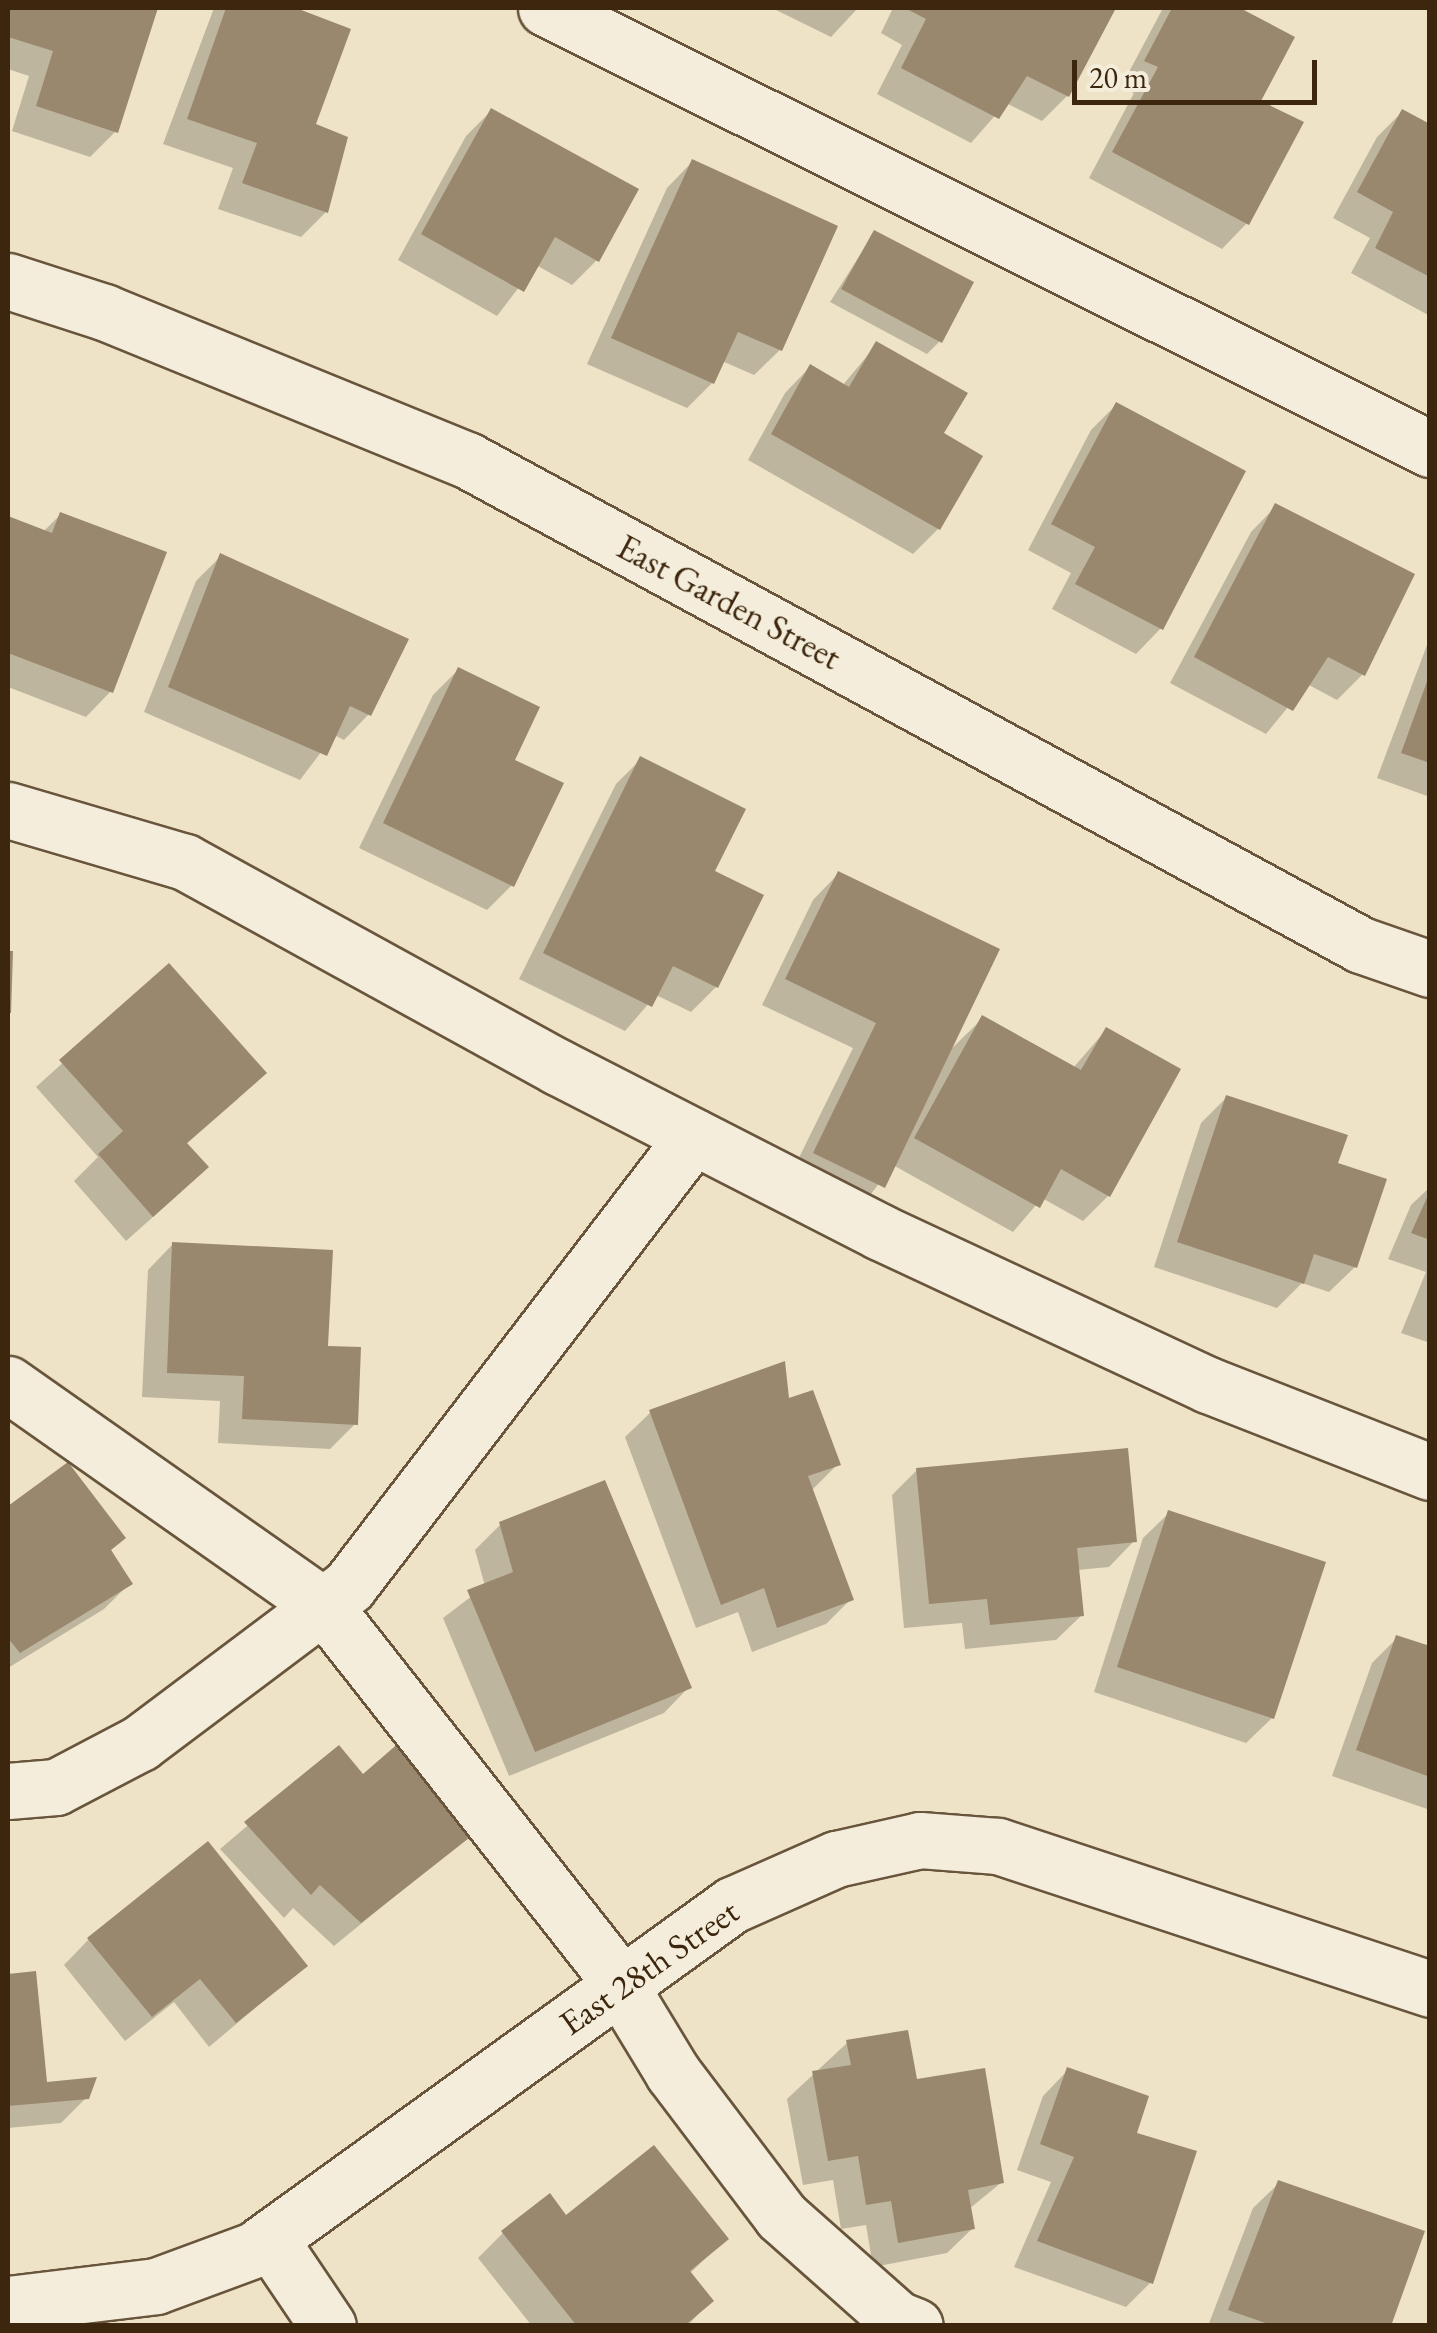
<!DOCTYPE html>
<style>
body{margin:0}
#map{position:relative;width:1437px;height:2333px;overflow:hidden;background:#eee3c7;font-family:"EB Garamond",serif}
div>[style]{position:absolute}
.shadow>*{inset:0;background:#0003}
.building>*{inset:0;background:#99886e}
.roads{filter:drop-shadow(2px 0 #68553c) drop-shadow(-2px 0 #68553c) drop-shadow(0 2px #68553c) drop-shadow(0 -2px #68553c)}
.minor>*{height:55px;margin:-27.5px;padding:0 27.5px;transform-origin:27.5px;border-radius:27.5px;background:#f4eddb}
span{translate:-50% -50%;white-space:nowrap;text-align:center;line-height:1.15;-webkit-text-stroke:8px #f4eddb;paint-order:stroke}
.street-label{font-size:35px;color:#3c260d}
.frame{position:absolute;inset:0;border:10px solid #3c260d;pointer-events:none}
.scale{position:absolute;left:1072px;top:60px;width:245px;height:45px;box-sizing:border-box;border:5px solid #3c260d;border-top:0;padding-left:12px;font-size:30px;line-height:35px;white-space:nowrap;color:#3c260d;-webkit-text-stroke:8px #f4eddb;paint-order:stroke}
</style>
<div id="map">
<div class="shadow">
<div style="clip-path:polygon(8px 8px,155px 8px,116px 131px,90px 157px,12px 131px,29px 76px,8px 69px)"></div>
<div style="clip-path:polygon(214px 8px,289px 8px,348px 31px,313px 125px,326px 212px,301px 237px,218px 209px,233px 168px,163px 144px)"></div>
<div style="clip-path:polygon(772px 8px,858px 8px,831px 37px)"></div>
<div style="clip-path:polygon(893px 8px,1113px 8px,1067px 96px,1042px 121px,1006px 103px,971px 143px,877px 94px,902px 45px,881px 33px)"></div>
<div style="clip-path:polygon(1163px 8px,1234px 8px,1292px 38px,1257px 102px,1247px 223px,1222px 249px,1089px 178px,1134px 93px,1121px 87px)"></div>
<div style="clip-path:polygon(491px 111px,597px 260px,572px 285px,536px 265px,497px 316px,398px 260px,466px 136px)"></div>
<div style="clip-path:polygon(1402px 112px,1430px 127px,1430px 316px,1351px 273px,1370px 238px,1333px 218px,1377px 137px)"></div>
<div style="clip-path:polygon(692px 162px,780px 350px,754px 375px,722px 361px,712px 383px,687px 408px,587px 364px,667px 188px)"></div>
<div style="clip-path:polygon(874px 233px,940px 341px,927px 354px,830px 302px)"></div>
<div style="clip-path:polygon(877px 344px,938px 529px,913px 554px,748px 460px,785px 393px,810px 367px,842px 386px)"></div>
<div style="clip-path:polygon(1116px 405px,1161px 628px,1136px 654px,1052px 609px,1071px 573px,1028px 550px,1091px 430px)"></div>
<div style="clip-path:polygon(1276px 506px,1363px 674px,1337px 700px,1307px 684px,1266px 734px,1170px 683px,1251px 532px)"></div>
<div style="clip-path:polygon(60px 515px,111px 691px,86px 717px,8px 687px,8px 519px,43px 532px)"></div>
<div style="clip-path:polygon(221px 556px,369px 714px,344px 740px,334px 735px,300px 780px,144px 712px,196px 581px)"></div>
<div style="clip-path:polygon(1430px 637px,1430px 797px,1377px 778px)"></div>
<div style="clip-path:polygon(458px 670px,512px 761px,512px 885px,487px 910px,359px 848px,433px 695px)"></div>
<div style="clip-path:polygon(641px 759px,712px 873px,716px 987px,691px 1012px,656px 995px,625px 1031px,519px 979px,616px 784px)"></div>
<div style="clip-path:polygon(838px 874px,947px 1053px,983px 1018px,1073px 1068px,1106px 1030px,1108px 1196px,1083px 1221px,1042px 1198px,1013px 1232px,893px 1165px,858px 1211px,789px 1178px,853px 1048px,762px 1005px,813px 900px)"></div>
<div style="clip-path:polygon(169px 967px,239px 1098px,185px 1145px,181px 1192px,126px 1241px,74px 1181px,98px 1157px,36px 1087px)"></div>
<div style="clip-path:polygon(1226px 1098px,1335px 1165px,1355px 1267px,1329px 1292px,1302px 1283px,1277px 1308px,1154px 1267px,1201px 1123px)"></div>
<div style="clip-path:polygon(1430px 1187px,1430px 1343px,1401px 1333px,1426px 1272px,1388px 1259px,1411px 1205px)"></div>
<div style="clip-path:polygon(173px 1244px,326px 1349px,355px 1424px,330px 1449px,218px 1443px,220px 1401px,142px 1397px,148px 1270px)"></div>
<div style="clip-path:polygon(786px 1402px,838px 1464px,811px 1491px,851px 1599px,826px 1624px,752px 1652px,738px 1612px,696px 1628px,625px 1437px,651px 1412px)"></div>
<div style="clip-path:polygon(67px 1466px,129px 1584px,104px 1609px,8px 1668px,8px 1509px)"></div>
<div style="clip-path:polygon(917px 1470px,1134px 1541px,1109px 1567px,1077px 1570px,1082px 1615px,1056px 1640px,965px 1649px,962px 1623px,904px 1628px,892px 1495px)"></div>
<div style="clip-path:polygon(1169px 1513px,1272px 1718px,1246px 1743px,1094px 1692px,1143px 1538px)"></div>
<div style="clip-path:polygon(500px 1525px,689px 1687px,664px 1713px,509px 1776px,443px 1618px,485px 1586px,475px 1550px)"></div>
<div style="clip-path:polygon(1397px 1638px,1430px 1649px,1430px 1810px,1332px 1776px,1372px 1663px)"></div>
<div style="clip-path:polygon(339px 1748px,363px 1777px,466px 1838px,334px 1946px,293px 1908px,284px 1918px,220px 1849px)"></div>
<div style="clip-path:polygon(89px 1939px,305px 1966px,209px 2047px,174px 2002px,125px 2041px,64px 1965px)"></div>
<div style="clip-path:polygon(34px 1974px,45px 2085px,87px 2097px,61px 2123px,8px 2128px,8px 1976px)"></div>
<div style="clip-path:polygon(847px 2043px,915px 2082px,1002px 2182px,969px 2209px,973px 2228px,947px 2253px,873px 2267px,866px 2225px,841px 2229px,833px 2180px,803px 2185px,787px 2099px)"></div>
<div style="clip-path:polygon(1068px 2070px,1133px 2135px,1151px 2282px,1126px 2307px,1014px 2267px,1051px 2182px,1017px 2170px,1043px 2096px)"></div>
<div style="clip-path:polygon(1279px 2183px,1388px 2326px,1208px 2326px,1253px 2208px)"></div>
<div style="clip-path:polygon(566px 2218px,726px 2239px,689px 2274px,711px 2301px,687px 2326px,532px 2326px,478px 2258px,503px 2233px)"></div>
</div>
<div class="building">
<div style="clip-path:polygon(8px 8px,158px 8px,118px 133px,36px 106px,53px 51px,8px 37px)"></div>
<div style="clip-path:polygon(226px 8px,296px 8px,351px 29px,316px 124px,348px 137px,328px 213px,242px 183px,257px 143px,187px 119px)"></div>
<div style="clip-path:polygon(905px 8px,1116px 8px,1069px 97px,1027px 76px,999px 119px,901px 68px,926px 19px)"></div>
<div style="clip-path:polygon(1172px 8px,1240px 8px,1295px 37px,1261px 101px,1304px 122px,1249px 225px,1112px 152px,1158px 67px,1144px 61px)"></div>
<div style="clip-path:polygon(491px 108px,639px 189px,599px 262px,555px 237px,524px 292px,421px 234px)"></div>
<div style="clip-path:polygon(1402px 109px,1430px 124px,1430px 277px,1375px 248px,1393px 212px,1357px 192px)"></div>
<div style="clip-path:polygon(692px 159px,838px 226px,782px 351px,738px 332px,714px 384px,611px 338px)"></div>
<div style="clip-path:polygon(874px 230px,974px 282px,942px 343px,841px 289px)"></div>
<div style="clip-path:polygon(876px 341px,968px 393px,944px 433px,983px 456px,940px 530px,771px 434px,810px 364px,849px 387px)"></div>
<div style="clip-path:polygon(1116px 402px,1246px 471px,1163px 630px,1075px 584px,1095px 547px,1051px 524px)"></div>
<div style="clip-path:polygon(1275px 503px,1415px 574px,1365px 676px,1328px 657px,1293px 711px,1194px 657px)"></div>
<div style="clip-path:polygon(60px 512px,167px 552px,113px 693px,8px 653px,8px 516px,52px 533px)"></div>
<div style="clip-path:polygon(220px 553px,409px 639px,371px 716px,350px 706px,327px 756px,168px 687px)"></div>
<div style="clip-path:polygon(458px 667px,540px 707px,515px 760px,564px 783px,514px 887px,383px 823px)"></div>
<div style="clip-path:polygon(1429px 676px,1430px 676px,1430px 763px,1401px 753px)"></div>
<div style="clip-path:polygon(640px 756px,746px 809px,715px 871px,764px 895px,718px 988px,673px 966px,652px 1007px,543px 953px)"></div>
<div style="clip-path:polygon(838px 871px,1000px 949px,885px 1188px,813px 1153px,876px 1023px,785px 979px)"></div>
<div style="clip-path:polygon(8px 951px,13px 951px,11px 1013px,8px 1013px)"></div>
<div style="clip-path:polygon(169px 963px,267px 1073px,187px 1143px,209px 1167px,153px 1217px,98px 1154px,123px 1131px,59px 1060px)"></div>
<div style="clip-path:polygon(982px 1015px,1081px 1070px,1106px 1027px,1181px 1069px,1110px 1197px,1061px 1169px,1040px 1208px,914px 1138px)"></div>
<div style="clip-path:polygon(1226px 1095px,1348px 1135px,1338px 1163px,1387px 1179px,1357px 1268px,1314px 1254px,1304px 1284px,1177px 1242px)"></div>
<div style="clip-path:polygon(1430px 1191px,1430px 1240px,1411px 1233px)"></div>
<div style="clip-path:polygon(172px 1242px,333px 1250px,328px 1346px,361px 1347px,358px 1425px,242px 1419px,244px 1376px,167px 1373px)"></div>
<div style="clip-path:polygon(785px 1361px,789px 1398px,813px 1390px,841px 1465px,808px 1476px,854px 1600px,777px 1628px,764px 1588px,721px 1605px,649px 1410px)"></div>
<div style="clip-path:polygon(1128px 1448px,1137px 1542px,1077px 1548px,1084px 1616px,990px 1625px,987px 1599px,929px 1604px,916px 1468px)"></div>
<div style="clip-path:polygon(68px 1462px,126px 1538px,111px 1550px,133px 1584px,20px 1653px,8px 1638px,8px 1506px)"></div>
<div style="clip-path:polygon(605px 1480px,692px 1688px,535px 1752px,467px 1590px,513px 1572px,499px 1522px)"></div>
<div style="clip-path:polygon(1168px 1510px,1326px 1562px,1274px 1719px,1117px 1667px)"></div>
<div style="clip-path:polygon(1396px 1635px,1430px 1646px,1430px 1777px,1356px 1750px)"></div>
<div style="clip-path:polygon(401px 1741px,469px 1838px,361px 1923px,320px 1885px,311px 1895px,244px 1822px,339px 1745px,363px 1774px)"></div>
<div style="clip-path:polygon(208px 1841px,308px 1966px,236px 2023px,200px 1979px,152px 2017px,87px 1938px)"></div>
<div style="clip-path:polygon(36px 1971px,47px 2082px,97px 2077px,89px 2099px,8px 2106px,8px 1974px)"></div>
<div style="clip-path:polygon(908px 2030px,917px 2079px,985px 2068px,1004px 2183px,968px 2190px,975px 2229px,898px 2243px,891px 2201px,866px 2205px,858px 2156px,828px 2161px,812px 2071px,851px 2065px,846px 2040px)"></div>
<div style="clip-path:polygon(1067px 2067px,1149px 2096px,1137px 2133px,1197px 2151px,1153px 2284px,1037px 2241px,1074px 2157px,1040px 2144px)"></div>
<div style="clip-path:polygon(654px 2145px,729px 2239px,690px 2271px,714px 2301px,684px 2326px,577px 2326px,501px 2231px,550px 2193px,566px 2215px)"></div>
<div style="clip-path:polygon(1278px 2180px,1425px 2231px,1391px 2326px,1274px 2326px,1228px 2310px)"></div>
</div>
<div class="roads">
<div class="minor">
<div style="left:546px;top:8px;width:988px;rotate:26.51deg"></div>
<div style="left:8px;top:281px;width:101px;rotate:17.9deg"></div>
<div style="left:104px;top:312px;width:392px;rotate:22.2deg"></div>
<div style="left:467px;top:460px;width:1017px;rotate:28.48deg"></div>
<div style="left:1361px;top:945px;width:73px;rotate:19.2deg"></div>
<div style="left:8px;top:810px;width:184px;rotate:16.4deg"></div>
<div style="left:185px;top:862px;width:426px;rotate:28.8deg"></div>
<div style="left:558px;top:1067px;width:362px;rotate:27.1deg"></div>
<div style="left:880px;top:1232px;width:362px;rotate:25deg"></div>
<div style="left:1208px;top:1385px;width:238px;rotate:21.4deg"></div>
<div style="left:8px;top:1384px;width:386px;rotate:35.1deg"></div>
<div style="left:324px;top:1606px;width:464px;rotate:51.8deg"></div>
<div style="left:611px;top:1971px;width:119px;rotate:58.7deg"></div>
<div style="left:673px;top:2073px;width:179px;rotate:52.9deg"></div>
<div style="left:781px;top:2216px;width:155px;rotate:41.6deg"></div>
<div style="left:897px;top:2319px;width:19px;rotate:21deg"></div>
<div style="left:8px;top:1791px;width:48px;rotate:-4.8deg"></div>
<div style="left:56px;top:1787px;width:95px;rotate:-27.6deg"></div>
<div style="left:140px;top:1743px;width:261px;rotate:-36.9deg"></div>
<div style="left:349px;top:1586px;width:566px;rotate:-52.54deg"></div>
<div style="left:262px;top:2244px;width:580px;rotate:-35.8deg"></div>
<div style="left:732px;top:1905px;width:114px;rotate:-23.9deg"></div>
<div style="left:836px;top:1859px;width:86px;rotate:-12.7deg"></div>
<div style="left:920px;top:1840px;width:78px;rotate:4.4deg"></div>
<div style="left:998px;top:1846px;width:455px;rotate:18.3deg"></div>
<div style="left:8px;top:2304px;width:149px;rotate:-6.9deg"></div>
<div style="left:156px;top:2286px;width:124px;rotate:-20.3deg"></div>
<div style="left:272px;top:2243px;width:100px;rotate:56deg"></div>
</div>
</div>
<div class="street-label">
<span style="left:729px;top:602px;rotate:28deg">East Garden Street</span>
<span style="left:649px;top:1967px;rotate:-35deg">East 28th Street</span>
</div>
<div class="frame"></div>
<div class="scale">20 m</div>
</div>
